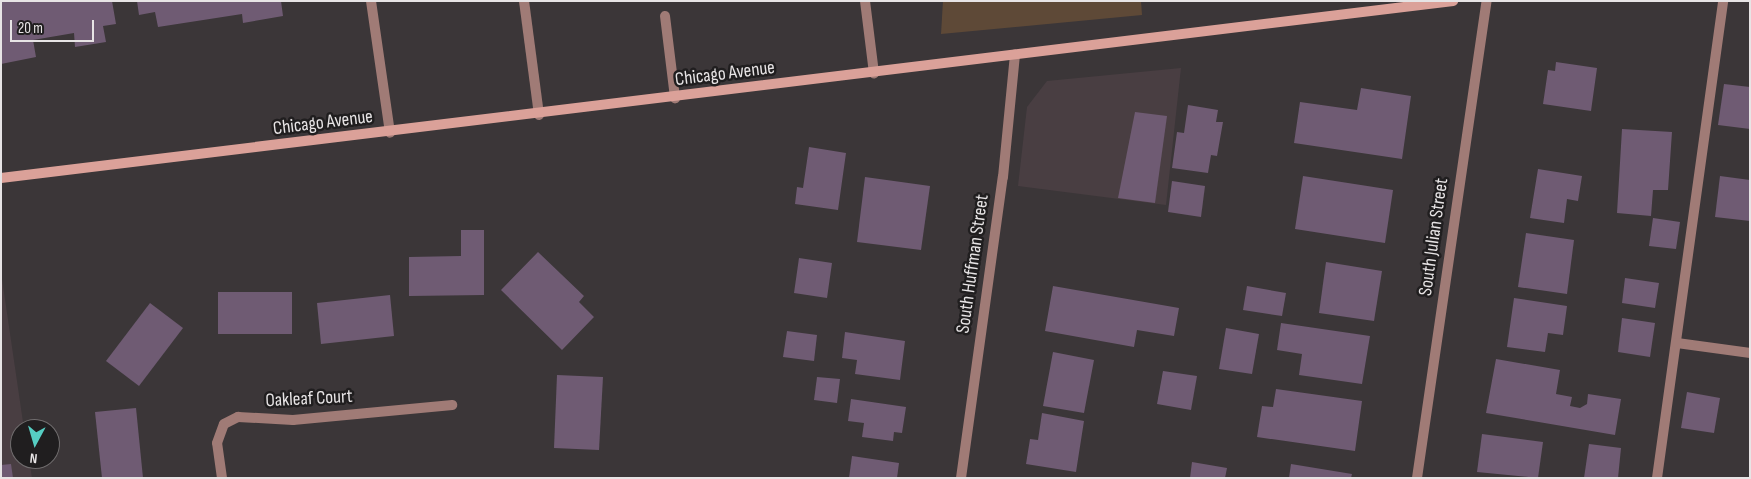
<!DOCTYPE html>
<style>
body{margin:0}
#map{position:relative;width:1751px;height:479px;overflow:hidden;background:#3b3638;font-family:"Sofia Sans Condensed",sans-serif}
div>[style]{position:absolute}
.built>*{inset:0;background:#493e42}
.green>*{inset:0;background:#5e4937}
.building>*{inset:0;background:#6f5b73}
.service>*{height:10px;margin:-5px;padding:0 5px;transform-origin:5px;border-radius:5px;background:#a07b76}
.minor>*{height:10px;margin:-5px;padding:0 5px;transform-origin:5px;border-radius:5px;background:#a07b76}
.secondary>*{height:10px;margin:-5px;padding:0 5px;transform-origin:5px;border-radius:5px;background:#dba199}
span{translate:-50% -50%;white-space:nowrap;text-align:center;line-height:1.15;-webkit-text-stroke:5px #201e1f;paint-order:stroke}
.street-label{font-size:19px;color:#e7e4e5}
.frame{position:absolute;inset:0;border:2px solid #e7e4e5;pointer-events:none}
.north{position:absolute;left:10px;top:419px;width:50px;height:50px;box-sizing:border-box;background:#201e1f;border:1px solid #706d6e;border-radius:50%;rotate:186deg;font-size:14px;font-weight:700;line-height:20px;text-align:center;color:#e7e4e5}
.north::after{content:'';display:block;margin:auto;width:18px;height:22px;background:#56cec3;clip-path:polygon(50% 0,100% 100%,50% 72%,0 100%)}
.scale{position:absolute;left:10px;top:20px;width:84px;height:22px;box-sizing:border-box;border:2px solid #e7e4e5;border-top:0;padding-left:6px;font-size:15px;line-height:18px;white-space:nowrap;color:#e7e4e5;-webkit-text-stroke:4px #201e1f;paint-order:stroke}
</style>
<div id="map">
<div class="built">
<div style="clip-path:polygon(1181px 68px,1166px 205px,1018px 186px,1027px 107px,1047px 81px)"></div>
<div style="clip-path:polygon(1px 272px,24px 429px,20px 429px,20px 459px,29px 459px,32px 478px,1px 478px)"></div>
</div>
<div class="green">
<div style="clip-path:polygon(943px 1px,1141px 1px,1142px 15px,941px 34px)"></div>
</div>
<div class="building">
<div style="clip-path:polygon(1px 1px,112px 1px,116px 24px,103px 26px,106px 42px,75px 47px,74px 33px,33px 40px,36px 57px,1px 64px)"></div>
<div style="clip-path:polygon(137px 1px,281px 1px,283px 16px,243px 23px,242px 14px,158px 27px,155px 12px,139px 15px)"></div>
<div style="clip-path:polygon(1556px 62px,1597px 68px,1591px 111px,1543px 104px,1548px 70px,1555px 71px)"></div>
<div style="clip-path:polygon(1724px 84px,1750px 87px,1750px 129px,1718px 125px)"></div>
<div style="clip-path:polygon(1361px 88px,1411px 96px,1402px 159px,1294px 143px,1300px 102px,1357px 110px)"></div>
<div style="clip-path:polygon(1188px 105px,1218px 110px,1216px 122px,1223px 122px,1217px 156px,1211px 155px,1208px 173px,1172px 168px,1177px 132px,1184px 133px)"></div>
<div style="clip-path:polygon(1135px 112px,1167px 116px,1155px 203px,1118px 198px)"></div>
<div style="clip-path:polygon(1622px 129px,1672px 132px,1668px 190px,1653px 190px,1651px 216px,1617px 213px)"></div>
<div style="clip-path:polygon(809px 147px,846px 153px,838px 210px,795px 204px,797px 187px,803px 188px)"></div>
<div style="clip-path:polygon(1538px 169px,1582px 176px,1578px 201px,1567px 199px,1564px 223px,1530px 218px)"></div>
<div style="clip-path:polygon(1303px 176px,1393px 190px,1385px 243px,1295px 229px)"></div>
<div style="clip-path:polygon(1720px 176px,1750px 180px,1750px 221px,1715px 217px)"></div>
<div style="clip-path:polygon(865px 177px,930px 186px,921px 250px,857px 242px)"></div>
<div style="clip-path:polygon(1172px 181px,1205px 186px,1201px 217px,1168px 212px)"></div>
<div style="clip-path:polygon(1653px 218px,1680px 222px,1676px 249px,1649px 246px)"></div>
<div style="clip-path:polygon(461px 230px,484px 230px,484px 295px,409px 296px,409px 257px,461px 256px)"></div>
<div style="clip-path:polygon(1526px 233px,1574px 240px,1567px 294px,1518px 287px)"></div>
<div style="clip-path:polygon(538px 252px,584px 296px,579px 302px,594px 317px,562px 350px,501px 290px)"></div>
<div style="clip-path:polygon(799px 258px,832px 263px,827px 298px,794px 293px)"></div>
<div style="clip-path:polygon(1326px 262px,1382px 271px,1374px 321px,1319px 313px)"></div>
<div style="clip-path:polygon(1625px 278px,1659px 283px,1655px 308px,1622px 303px)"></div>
<div style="clip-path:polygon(1053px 286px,1179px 308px,1174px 336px,1137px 330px,1134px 347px,1045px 331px)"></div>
<div style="clip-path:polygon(1247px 286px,1286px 293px,1282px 316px,1243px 310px)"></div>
<div style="clip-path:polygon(218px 292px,292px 292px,292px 334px,218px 334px)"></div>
<div style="clip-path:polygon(390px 295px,394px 336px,321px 344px,317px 303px)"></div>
<div style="clip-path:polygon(1514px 298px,1567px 306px,1563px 335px,1548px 333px,1545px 352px,1507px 347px)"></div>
<div style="clip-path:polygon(150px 303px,183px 328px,139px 386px,106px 361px)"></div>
<div style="clip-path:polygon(1622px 318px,1655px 323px,1650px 357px,1618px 352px)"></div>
<div style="clip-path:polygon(1281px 323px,1370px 336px,1362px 384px,1299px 375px,1302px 354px,1277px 350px)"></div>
<div style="clip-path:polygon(1226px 328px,1259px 334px,1252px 374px,1219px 369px)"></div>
<div style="clip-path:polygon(787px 331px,817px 335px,814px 361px,783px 357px)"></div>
<div style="clip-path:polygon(845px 332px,905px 341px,900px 380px,855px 374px,857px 360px,842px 358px)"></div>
<div style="clip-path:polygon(1053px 352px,1094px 360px,1084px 413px,1043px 406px)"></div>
<div style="clip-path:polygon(1496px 359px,1560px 370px,1556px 394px,1572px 397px,1570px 406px,1580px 408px,1587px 404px,1588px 394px,1621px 399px,1615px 435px,1486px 413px)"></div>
<div style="clip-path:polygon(1163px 371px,1197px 376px,1191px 410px,1157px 404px)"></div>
<div style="clip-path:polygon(557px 375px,603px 377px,599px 450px,554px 448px)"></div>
<div style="clip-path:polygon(817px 377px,840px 379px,837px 403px,814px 400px)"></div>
<div style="clip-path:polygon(1276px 389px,1362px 401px,1355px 451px,1257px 437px,1262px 406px,1273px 407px)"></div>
<div style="clip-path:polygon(1687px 392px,1720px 398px,1714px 433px,1681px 428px)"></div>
<div style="clip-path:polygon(851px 399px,906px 407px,902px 433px,894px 432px,893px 441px,862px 437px,864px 423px,848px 421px)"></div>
<div style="clip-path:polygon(136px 408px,143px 478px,102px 478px,95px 412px)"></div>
<div style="clip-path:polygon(1042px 413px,1084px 421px,1076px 472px,1026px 464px,1030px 439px,1038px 440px)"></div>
<div style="clip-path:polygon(1482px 434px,1543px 442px,1538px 478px,1477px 472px)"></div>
<div style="clip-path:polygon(1589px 444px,1621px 448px,1618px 478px,1584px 478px)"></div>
<div style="clip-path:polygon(852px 456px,899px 463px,897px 478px,849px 478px)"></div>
<div style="clip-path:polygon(1192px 462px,1227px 468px,1225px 478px,1190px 478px)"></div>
<div style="clip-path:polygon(11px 464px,13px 478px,1px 478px,1px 465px)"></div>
<div style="clip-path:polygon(1291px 464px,1352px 474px,1351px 478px,1289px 478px)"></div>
</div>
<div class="service">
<div style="left:371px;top:1px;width:133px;rotate:81.8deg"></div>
<div style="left:524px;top:1px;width:115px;rotate:82.5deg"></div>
<div style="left:865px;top:1px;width:73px;rotate:82.9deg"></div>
<div style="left:665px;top:16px;width:83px;rotate:83deg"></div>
<div style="left:1657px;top:478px;width:482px;rotate:-82.1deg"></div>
</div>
<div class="minor">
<div style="left:1677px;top:343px;width:74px;rotate:7.8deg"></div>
<div style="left:222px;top:478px;width:35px;rotate:-98deg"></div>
<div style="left:217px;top:443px;width:20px;rotate:-70deg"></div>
<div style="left:224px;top:424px;width:16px;rotate:-27deg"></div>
<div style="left:238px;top:417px;width:55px;rotate:3.1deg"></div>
<div style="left:293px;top:420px;width:160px;rotate:-5.4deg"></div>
<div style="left:961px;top:478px;width:304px;rotate:-82.1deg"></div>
<div style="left:1003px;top:177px;width:123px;rotate:-84.4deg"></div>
<div style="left:1417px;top:478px;width:482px;rotate:-81.7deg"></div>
</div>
<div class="secondary">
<div style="left:1px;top:178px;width:1463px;rotate:-6.95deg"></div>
</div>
<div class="street-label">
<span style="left:725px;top:74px;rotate:-7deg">Chicago Avenue</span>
<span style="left:323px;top:123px;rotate:-7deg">Chicago Avenue</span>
<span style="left:1434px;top:237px;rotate:-82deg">South Julian Street</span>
<span style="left:973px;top:264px;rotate:-82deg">South Huffman Street</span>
<span style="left:309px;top:399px;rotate:-3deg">Oakleaf Court</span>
</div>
<div class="frame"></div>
<div class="north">N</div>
<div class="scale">20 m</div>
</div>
